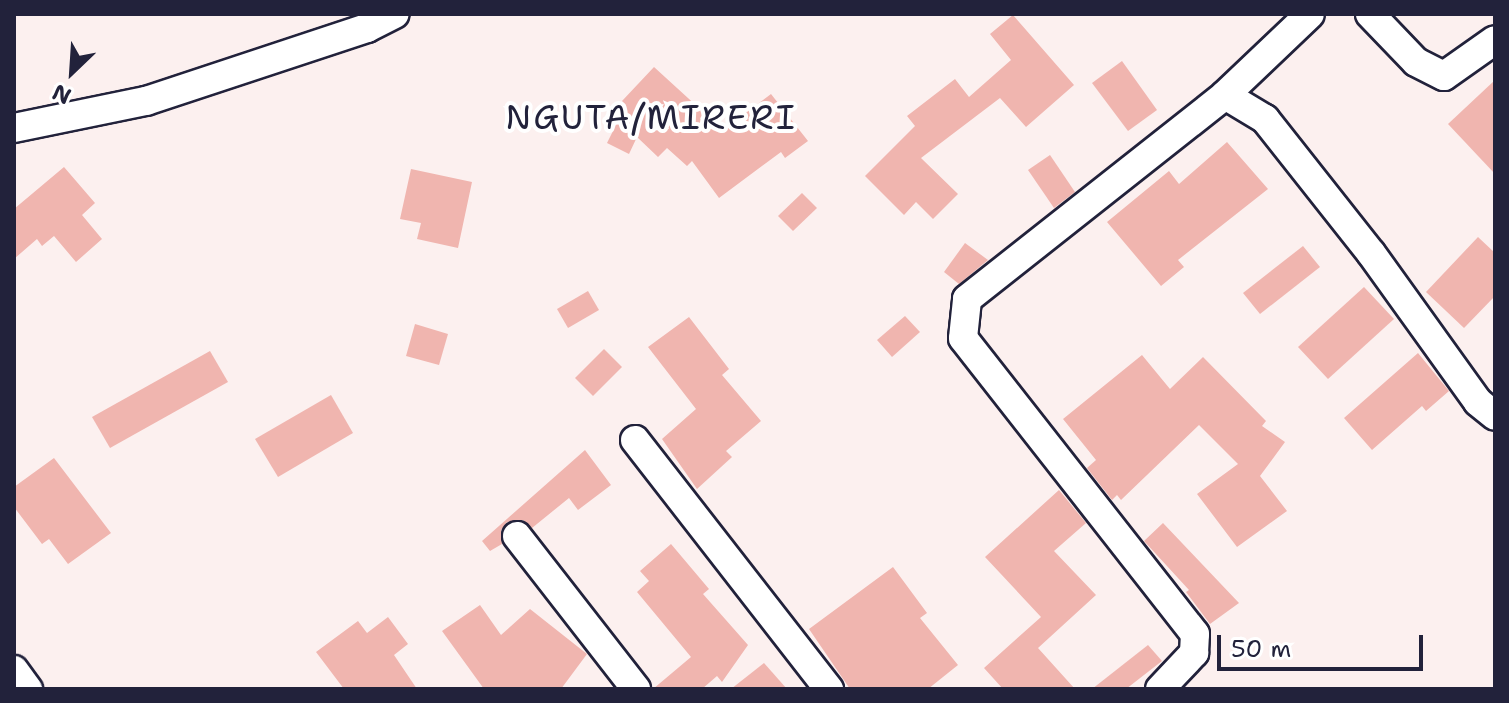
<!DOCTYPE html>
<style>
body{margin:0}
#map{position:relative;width:1509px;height:703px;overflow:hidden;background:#fcf0ef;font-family:"Shantell Sans",sans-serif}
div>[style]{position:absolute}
.building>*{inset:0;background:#f0b5af}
.roads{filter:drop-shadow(2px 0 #22223b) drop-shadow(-2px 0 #22223b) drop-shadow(0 2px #22223b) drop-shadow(0 -2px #22223b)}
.street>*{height:28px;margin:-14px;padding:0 14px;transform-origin:14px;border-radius:14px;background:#fff}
span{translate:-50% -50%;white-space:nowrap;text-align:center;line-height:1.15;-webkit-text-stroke:8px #fff;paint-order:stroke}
.quarter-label{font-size:34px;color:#22223b;letter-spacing:2px}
.frame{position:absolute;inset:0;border:16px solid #22223b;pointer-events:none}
.north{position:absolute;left:32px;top:32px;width:80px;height:80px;-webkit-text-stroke:6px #fff;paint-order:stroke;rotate:205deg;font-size:22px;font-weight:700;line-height:32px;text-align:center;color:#22223b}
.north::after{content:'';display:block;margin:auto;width:28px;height:36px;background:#22223b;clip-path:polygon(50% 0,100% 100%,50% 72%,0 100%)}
.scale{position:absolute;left:1217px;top:635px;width:206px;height:36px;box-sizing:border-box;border:4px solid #22223b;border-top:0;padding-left:10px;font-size:24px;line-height:28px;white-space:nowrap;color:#22223b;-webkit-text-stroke:6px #fff;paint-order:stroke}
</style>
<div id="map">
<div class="building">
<div style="clip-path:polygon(1013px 15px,1074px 85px,1026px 127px,1000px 98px,921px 158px,958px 194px,933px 219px,916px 202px,904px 215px,865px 176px,915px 126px,907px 116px,955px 79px,969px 97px,1011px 60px,990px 34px)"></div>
<div style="clip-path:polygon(1122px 61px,1157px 110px,1128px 131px,1092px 83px)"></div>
<div style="clip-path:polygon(654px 67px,723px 130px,771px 94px,808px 141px,785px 158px,781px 152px,719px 198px,692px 161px,687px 166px,667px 148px,658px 157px,637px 137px,629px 154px,607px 143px,626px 105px,622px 101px)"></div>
<div style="clip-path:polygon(1495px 80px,1495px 174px,1448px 124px)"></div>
<div style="clip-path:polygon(1227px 142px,1268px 189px,1178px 260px,1184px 267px,1161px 286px,1107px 222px,1169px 171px,1179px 184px)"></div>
<div style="clip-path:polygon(1050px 155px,1075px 192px,1054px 208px,1028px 170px)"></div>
<div style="clip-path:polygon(64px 167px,95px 203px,82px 215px,102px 239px,76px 262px,54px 236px,42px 246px,37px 239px,14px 259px,14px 209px)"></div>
<div style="clip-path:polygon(411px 169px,472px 182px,458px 248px,417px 239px,421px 223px,400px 219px)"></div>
<div style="clip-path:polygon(802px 193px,817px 208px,793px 231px,778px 216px)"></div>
<div style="clip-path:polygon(1478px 237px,1495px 253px,1495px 296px,1464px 328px,1426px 292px)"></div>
<div style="clip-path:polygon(965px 243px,988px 260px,959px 284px,944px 272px)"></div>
<div style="clip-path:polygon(1303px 246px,1320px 267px,1260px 314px,1243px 293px)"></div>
<div style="clip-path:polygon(1364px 287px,1394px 319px,1328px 379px,1298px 347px)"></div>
<div style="clip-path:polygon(588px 291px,599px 310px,568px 328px,557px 309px)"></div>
<div style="clip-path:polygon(905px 316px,920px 332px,892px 357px,877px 340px)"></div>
<div style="clip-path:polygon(689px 317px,729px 369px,722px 375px,761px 421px,726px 451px,732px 457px,697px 489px,662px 439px,696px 409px,648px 347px)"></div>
<div style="clip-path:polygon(415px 324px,448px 334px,439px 365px,406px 356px)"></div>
<div style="clip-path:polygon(604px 349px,622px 367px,593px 396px,575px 378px)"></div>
<div style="clip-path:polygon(210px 351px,228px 382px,110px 448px,92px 417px)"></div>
<div style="clip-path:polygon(1418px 353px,1449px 391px,1426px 411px,1422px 406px,1372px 450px,1344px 418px)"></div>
<div style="clip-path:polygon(1142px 355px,1170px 389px,1203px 357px,1266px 421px,1262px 426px,1285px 442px,1260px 476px,1287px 511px,1237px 547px,1197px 494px,1238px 464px,1199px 425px,1121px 500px,1117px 495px,1112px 500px,1087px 468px,1096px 460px,1063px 419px)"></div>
<div style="clip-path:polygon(331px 395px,353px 433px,278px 477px,255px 439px)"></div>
<div style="clip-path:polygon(585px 450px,611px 485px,578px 510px,569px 498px,532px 528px,523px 520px,507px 522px,501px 530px,502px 544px,490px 551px,482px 541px)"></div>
<div style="clip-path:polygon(54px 458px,111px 533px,68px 564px,49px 539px,42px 544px,14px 507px,14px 487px)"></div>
<div style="clip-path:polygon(1059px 490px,1086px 523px,1054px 551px,1096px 595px,1038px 648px,1075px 689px,1003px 689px,984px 668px,1041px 617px,985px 557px)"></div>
<div style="clip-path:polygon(1163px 523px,1239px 603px,1210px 624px,1186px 592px,1189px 590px,1144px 541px)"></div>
<div style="clip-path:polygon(671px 544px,709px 589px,703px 594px,748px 645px,722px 682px,717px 676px,702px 689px,653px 689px,691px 657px,637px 592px,649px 581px,640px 571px)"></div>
<div style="clip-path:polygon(893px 567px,927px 613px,920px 618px,958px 665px,928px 689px,850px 689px,809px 629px)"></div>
<div style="clip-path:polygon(480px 605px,501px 635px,530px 609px,587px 654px,561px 689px,484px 689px,442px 631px)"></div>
<div style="clip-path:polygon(388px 617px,408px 644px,394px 655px,417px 689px,344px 689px,316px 652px,358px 621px,367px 633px)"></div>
<div style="clip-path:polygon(1148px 645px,1162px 661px,1126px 689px,1092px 689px)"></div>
<div style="clip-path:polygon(764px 663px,787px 689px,731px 689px)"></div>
</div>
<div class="roads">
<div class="street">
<div style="left:1370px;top:14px;width:66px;rotate:46.2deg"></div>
<div style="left:1416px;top:62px;width:31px;rotate:27deg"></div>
<div style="left:1444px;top:76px;width:62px;rotate:-35.2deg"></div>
<div style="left:1225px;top:95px;width:117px;rotate:-43.6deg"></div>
<div style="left:14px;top:128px;width:135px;rotate:-11.6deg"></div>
<div style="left:146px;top:101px;width:233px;rotate:-18.3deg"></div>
<div style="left:367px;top:28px;width:31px;rotate:-27deg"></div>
<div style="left:635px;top:440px;width:316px;rotate:52.1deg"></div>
<div style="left:517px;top:536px;width:194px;rotate:52.1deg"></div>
<div style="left:14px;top:670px;width:24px;rotate:54deg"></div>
<div style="left:1160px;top:689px;width:50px;rotate:-46.6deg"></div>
<div style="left:1194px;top:653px;width:19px;rotate:-87deg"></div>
<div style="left:1195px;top:634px;width:376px;rotate:-128.1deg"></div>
<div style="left:963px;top:338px;width:39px;rotate:-84deg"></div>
<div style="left:967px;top:299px;width:329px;rotate:-38.3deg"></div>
<div style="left:1225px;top:95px;width:47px;rotate:31deg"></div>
<div style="left:1265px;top:119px;width:171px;rotate:51.7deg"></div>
<div style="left:1371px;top:253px;width:183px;rotate:54.3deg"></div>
<div style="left:1478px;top:402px;width:22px;rotate:39deg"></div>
</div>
</div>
<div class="quarter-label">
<span style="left:651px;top:118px">NGUTA/MIRERI</span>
</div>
<div class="frame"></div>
<div class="north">N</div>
<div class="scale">50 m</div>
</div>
